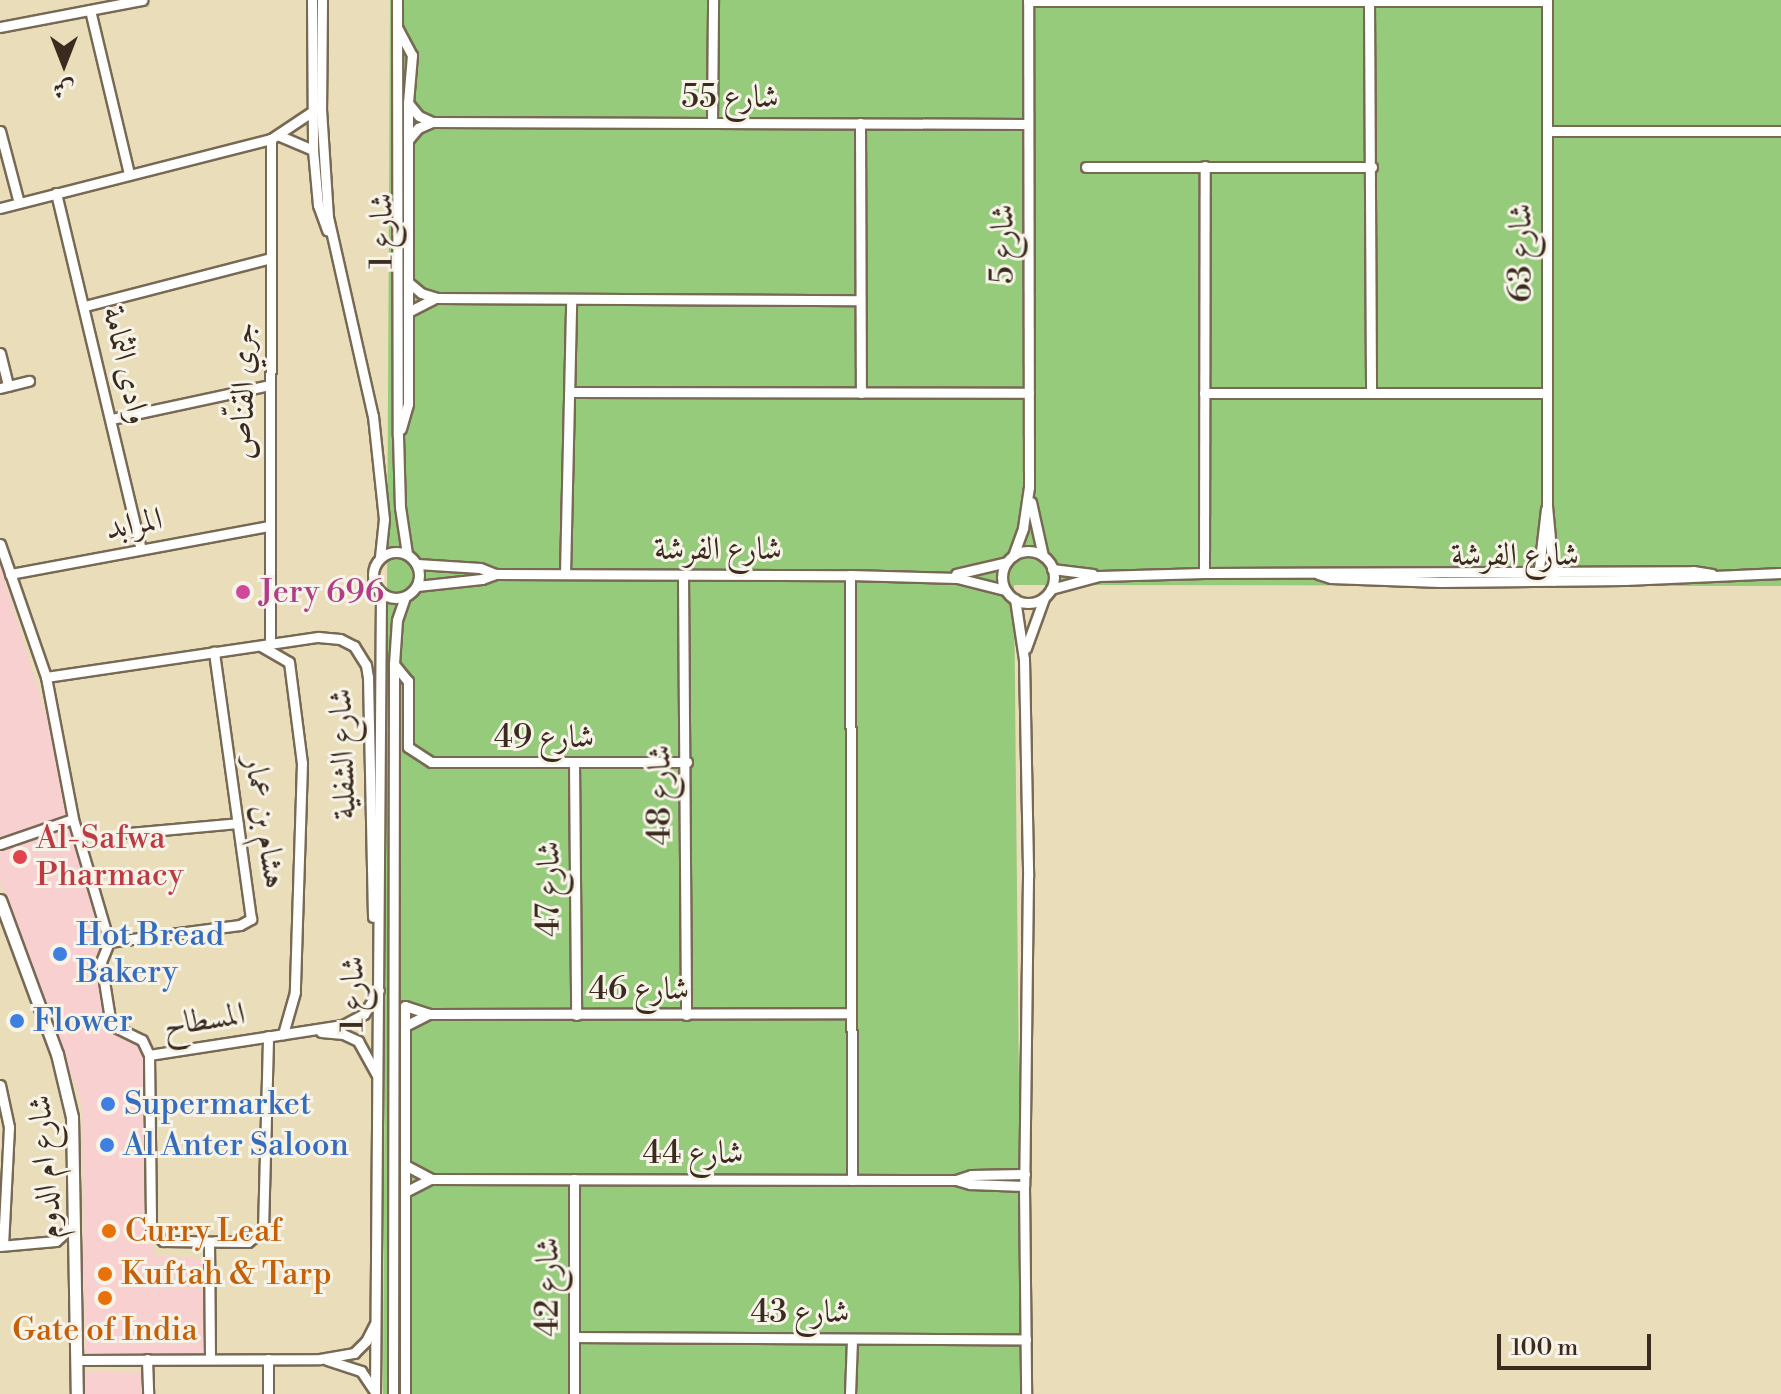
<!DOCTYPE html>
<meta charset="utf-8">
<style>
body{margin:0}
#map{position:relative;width:1781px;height:1394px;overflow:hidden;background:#eadeba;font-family:"Libre Bodoni",Amiri,serif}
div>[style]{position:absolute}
.built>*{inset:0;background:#f7d0cf}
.green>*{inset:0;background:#96cb7c}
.roads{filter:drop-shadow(2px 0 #786955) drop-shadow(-2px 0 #786955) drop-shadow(0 2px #786955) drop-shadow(0 -2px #786955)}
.minor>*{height:9px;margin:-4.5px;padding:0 4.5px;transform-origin:4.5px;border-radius:4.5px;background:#fff}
.minor>.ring{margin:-4.5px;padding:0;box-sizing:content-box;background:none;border:9px solid #fff;border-radius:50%}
.tertiary>*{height:11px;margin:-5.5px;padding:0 5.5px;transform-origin:5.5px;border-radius:5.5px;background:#fff}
.dots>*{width:22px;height:22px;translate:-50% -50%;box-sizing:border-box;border:4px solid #f7f3e8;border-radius:50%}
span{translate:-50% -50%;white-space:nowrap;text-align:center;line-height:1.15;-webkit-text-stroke:6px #f7f3e8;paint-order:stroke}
.street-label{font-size:32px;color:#3b2a1e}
.hotel-label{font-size:32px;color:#b23c85}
.left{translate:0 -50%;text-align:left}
.health-label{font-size:32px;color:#be3a42}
.shop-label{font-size:32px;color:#366cbe}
.food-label{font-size:32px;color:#c56008}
.north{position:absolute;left:24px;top:24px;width:80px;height:80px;-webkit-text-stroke:6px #f7f3e8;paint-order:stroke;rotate:180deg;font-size:22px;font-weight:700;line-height:32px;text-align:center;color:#3b2a1e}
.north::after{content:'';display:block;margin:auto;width:28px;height:36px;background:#3b2a1e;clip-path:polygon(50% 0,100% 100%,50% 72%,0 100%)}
.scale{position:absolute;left:1497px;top:1334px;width:154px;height:36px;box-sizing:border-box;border:4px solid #3b2a1e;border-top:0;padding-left:10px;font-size:24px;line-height:28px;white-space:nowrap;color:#3b2a1e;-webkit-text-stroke:6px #f7f3e8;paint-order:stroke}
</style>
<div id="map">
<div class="built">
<div style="clip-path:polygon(0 564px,54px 742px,67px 817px,0 837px)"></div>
<div style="clip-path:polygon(69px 826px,104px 948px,95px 963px,111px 1033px,142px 1049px,149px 1063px,154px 1255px,203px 1259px,207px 1361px,85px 1359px,82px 1104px,0 880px,0 848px)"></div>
<div style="clip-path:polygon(83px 1371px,149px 1373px,149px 1394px,83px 1394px)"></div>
</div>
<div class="green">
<div style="clip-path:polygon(390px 0,1781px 0,1781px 586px,1014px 585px,1022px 1394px,383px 1394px)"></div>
</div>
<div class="roads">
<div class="minor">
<div style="left:312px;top:0;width:150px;rotate:89.6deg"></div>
<div style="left:313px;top:150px;width:55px;rotate:84.8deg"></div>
<div style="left:318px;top:205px;width:27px;rotate:70deg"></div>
<div style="left:322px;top:0;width:109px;rotate:90.5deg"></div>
<div style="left:321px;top:109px;width:108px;rotate:86.3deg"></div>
<div style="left:328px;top:217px;width:204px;rotate:77.3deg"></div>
<div style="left:373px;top:416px;width:104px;rotate:83.9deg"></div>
<div style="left:384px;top:519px;width:39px;rotate:96deg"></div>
<div style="left:397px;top:0;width:436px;rotate:89.9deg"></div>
<div style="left:398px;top:436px;width:71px;rotate:88.4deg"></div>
<div style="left:400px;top:507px;width:48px;rotate:81.5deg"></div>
<div style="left:1547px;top:0;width:506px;rotate:90deg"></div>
<div style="left:1547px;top:506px;width:75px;rotate:84.7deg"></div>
<div style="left:1028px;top:1px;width:519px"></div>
<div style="left:1369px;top:2px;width:391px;rotate:89.7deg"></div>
<div style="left:90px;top:10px;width:169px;rotate:76.6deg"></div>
<div style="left:0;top:27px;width:145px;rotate:-10.8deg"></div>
<div style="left:398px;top:29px;width:30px;rotate:62deg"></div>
<div style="left:412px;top:55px;width:48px;rotate:94.8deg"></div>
<div style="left:408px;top:103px;width:301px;rotate:90deg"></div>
<div style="left:408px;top:404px;width:26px;rotate:106deg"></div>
<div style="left:408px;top:103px;width:17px;rotate:50deg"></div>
<div style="left:419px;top:116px;width:14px;rotate:25deg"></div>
<div style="left:432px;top:122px;width:596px;rotate:0.19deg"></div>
<div style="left:712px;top:123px;width:123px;rotate:-89.5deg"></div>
<div style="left:860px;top:123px;width:270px;rotate:89.8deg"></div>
<div style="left:0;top:131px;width:74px;rotate:75.2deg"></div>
<div style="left:1547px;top:131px;width:234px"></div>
<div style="left:280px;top:136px;width:36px;rotate:23deg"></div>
<div style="left:408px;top:140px;width:16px;rotate:-50deg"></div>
<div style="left:418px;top:128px;width:15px;rotate:-23deg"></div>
<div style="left:1086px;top:167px;width:286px"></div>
<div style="left:56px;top:193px;width:366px;rotate:76.6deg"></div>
<div style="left:0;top:208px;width:280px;rotate:-14.3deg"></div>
<div style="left:271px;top:139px;width:50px;rotate:-33.7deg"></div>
<div style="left:408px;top:282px;width:17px;rotate:40deg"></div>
<div style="left:421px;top:293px;width:17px;rotate:17deg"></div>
<div style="left:437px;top:298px;width:423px;rotate:0.3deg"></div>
<div style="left:85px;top:306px;width:191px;rotate:-14.5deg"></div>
<div style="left:408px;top:312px;width:28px;rotate:-27deg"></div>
<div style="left:0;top:353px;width:34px;rotate:76deg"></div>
<div style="left:0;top:388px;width:30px;rotate:-14deg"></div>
<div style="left:570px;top:392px;width:459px;rotate:0.1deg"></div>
<div style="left:1204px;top:393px;width:343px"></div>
<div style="left:112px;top:419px;width:161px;rotate:-12.2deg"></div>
<div style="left:1031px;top:502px;width:55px;rotate:77.5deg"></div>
<div style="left:0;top:544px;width:141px;rotate:70.9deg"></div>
<div style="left:46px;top:677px;width:145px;rotate:79.2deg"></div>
<div style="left:73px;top:819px;width:128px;rotate:73.7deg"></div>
<div style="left:109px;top:942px;width:132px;rotate:-7.4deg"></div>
<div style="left:240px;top:925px;width:13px;rotate:-29deg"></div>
<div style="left:251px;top:919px;width:270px;rotate:-97.9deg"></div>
<div class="ring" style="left:1002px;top:551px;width:43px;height:43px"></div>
<div class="ring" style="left:373px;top:552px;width:37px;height:37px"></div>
<div style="left:1013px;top:556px;width:30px;rotate:-70deg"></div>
<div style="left:1023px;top:528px;width:41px;rotate:-81.7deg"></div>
<div style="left:1029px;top:487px;width:487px;rotate:-90.1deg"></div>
<div style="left:417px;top:564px;width:63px;rotate:3.6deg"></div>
<div style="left:480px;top:568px;width:17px;rotate:21deg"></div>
<div style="left:1052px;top:569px;width:41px;rotate:7deg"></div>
<div style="left:1204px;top:573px;width:407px;rotate:-89.9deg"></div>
<div style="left:10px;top:574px;width:262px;rotate:-10.5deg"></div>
<div style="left:565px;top:574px;width:274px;rotate:-88.7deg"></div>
<div style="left:956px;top:574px;width:52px;rotate:-13.2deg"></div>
<div style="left:1318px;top:574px;width:14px;rotate:17deg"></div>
<div style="left:1331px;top:578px;width:109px;rotate:2.1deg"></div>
<div style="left:1440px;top:582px;width:185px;rotate:-0.6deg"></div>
<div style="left:1625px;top:580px;width:156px;rotate:-2.6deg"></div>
<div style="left:683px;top:575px;width:440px;rotate:89.6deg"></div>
<div style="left:850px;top:575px;width:605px;rotate:89.81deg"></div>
<div style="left:1538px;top:577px;width:68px;rotate:-83.3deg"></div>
<div style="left:417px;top:586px;width:65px;rotate:-6.1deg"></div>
<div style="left:482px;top:579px;width:15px;rotate:-20deg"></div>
<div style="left:496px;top:574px;width:354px;rotate:0.2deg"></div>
<div style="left:850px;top:575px;width:107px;rotate:1.6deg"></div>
<div style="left:957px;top:578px;width:49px;rotate:14deg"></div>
<div style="left:1051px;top:589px;width:50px;rotate:-15.2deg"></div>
<div style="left:1099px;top:576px;width:105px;rotate:-1.6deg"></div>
<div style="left:1204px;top:573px;width:489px;rotate:-0.2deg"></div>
<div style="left:1693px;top:571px;width:19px;rotate:9deg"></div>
<div style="left:1015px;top:599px;width:61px;rotate:81.5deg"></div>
<div style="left:1024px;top:659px;width:218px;rotate:88.9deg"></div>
<div style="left:1028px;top:877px;width:309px;rotate:90.7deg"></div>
<div style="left:1024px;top:1186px;width:208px;rotate:89.4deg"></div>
<div style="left:270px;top:643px;width:504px;rotate:-89.89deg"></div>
<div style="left:261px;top:646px;width:32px;rotate:30deg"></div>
<div style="left:289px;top:662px;width:102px;rotate:82.7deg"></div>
<div style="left:302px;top:763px;width:229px;rotate:91.8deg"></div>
<div style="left:295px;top:992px;width:44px;rotate:105.9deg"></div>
<div style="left:1026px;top:648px;width:53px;rotate:-70.2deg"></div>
<div style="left:394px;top:664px;width:22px;rotate:51deg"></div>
<div style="left:408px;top:681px;width:66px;rotate:90deg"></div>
<div style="left:408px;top:747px;width:27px;rotate:33deg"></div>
<div style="left:431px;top:762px;width:256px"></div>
<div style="left:46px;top:677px;width:275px;rotate:-8.4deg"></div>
<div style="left:318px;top:637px;width:22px;rotate:5deg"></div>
<div style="left:340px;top:639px;width:16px;rotate:27deg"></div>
<div style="left:354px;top:646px;width:22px;rotate:58deg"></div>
<div style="left:366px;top:665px;width:12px;rotate:81deg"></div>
<div style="left:368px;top:677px;width:240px;rotate:88.8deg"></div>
<div style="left:574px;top:763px;width:252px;rotate:89.5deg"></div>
<div style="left:129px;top:833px;width:109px;rotate:-5.2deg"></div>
<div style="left:0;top:844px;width:77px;rotate:-18.9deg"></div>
<div style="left:109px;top:942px;width:22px;rotate:112deg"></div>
<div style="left:101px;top:962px;width:64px;rotate:81deg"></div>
<div style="left:111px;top:1025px;width:34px;rotate:26deg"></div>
<div style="left:142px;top:1040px;width:17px;rotate:65deg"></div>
<div style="left:149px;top:1055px;width:173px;rotate:89.3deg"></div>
<div style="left:151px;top:1228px;width:18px;rotate:47deg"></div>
<div style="left:163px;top:1241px;width:85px;rotate:0.7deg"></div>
<div style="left:248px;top:1242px;width:19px;rotate:-39deg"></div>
<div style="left:263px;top:1230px;width:194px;rotate:-88.5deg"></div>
<div style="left:405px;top:1026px;width:27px;rotate:-27deg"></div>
<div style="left:321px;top:1032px;width:22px;rotate:5deg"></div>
<div style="left:343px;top:1034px;width:17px;rotate:25deg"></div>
<div style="left:358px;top:1041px;width:38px;rotate:61deg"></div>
<div style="left:149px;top:1055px;width:196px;rotate:-8.8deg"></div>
<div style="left:343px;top:1025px;width:24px;rotate:-28deg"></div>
<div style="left:364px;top:1014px;width:28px;rotate:-58deg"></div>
<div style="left:0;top:1085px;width:43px;rotate:77.9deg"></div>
<div style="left:9px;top:1127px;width:118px;rotate:92.9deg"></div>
<div style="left:405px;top:1165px;width:30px;rotate:28deg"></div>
<div style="left:431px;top:1179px;width:525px;rotate:0.11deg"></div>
<div style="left:956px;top:1180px;width:15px;rotate:16deg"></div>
<div style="left:970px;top:1184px;width:54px;rotate:2.1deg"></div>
<div style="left:574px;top:1179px;width:215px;rotate:90deg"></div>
<div style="left:956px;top:1180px;width:16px;rotate:-18deg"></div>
<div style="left:971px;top:1175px;width:54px;rotate:-1.1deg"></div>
<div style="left:405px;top:1192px;width:29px;rotate:-27deg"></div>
<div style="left:209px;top:1242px;width:117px;rotate:89.5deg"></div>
<div style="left:0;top:1246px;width:56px;rotate:-5.1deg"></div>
<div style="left:56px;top:1241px;width:24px;rotate:-42deg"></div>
<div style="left:574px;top:1337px;width:452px;rotate:0.3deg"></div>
<div style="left:147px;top:1359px;width:35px;rotate:88deg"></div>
<div style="left:268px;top:1359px;width:35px;rotate:90deg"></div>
<div style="left:77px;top:1360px;width:243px;rotate:-0.2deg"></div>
<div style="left:320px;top:1359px;width:35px;rotate:-10deg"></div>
<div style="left:354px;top:1353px;width:17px;rotate:-45deg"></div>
<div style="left:366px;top:1341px;width:18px;rotate:-63deg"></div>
<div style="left:327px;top:1360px;width:36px;rotate:18deg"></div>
<div style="left:361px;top:1371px;width:22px;rotate:56deg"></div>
<div style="left:375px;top:1394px;width:801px;rotate:-89.57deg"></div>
<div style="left:393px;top:1394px;width:730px;rotate:-89.92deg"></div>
<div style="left:394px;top:664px;width:44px;rotate:-86.1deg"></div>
<div style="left:397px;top:620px;width:24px;rotate:-71deg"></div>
<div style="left:405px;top:1394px;width:388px;rotate:-90deg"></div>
<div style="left:405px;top:1006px;width:25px;rotate:18deg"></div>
<div style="left:429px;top:1014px;width:421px;rotate:-0.1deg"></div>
<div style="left:850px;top:1394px;width:55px;rotate:-87.9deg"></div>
</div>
<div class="tertiary">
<div style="left:0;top:900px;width:164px;rotate:69.7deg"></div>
<div style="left:57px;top:1054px;width:65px;rotate:76.6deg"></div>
<div style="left:72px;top:1117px;width:277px;rotate:89deg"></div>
</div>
</div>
<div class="dots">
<div style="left:243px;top:592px;background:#d1479c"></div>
<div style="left:20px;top:857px;background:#e0444e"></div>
<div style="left:60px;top:954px;background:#3f7fe0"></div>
<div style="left:17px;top:1021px;background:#3f7fe0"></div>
<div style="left:108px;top:1104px;background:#3f7fe0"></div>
<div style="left:107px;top:1145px;background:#3f7fe0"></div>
<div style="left:109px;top:1231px;background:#e8710a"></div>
<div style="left:105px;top:1274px;background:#e8710a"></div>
<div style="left:105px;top:1298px;background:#e8710a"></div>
</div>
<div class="street-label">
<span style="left:730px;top:97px">شارع 55</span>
<span style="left:382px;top:231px;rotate:-90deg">شارع 1</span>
<span style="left:1003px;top:244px;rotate:-90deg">شارع 5</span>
<span style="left:1521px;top:253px;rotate:-90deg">شارع 63</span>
<span style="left:126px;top:365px;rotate:77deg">وادى الثمامة</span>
<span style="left:243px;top:391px;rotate:-90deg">جري القنّاص</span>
<span style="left:134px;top:524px;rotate:-11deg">المرابد</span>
<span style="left:718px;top:549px">شارع الفرشة</span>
<span style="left:1515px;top:555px">شارع الفرشة</span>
<span style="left:544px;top:737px">شارع 49</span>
<span style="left:343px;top:754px;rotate:-92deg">شارع الشفلية</span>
<span style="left:660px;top:795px;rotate:-90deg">شارع 48</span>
<span style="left:265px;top:822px;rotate:81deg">هشام بن عمار</span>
<span style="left:549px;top:889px;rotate:-90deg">شارع 47</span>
<span style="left:639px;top:989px">شارع 46</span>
<span style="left:353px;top:994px;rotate:-90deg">شارع 1</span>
<span style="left:204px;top:1020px;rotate:-9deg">المسطاح</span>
<span style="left:693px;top:1153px">شارع 44</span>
<span style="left:45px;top:1167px;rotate:-94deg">شارع ام الدوم</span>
<span style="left:548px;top:1287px;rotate:-90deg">شارع 42</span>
<span style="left:800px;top:1312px">شارع 43</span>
</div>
<div class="hotel-label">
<span class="left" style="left:259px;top:592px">Jery 696</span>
</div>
<div class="health-label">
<span class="left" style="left:36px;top:857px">Al-Safwa<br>Pharmacy</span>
</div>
<div class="shop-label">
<span class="left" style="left:76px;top:954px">Hot Bread<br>Bakery</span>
<span class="left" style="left:33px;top:1021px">Flower</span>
<span class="left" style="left:124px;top:1104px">Supermarket</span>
<span class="left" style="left:123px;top:1145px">Al Anter Saloon</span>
</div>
<div class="food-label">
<span class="left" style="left:125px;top:1231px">Curry Leaf</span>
<span class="left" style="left:121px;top:1274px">Kuftah &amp; Tarp</span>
<span style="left:105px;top:1330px">Gate of India</span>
</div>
<div class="north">ش</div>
<div class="scale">100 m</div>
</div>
